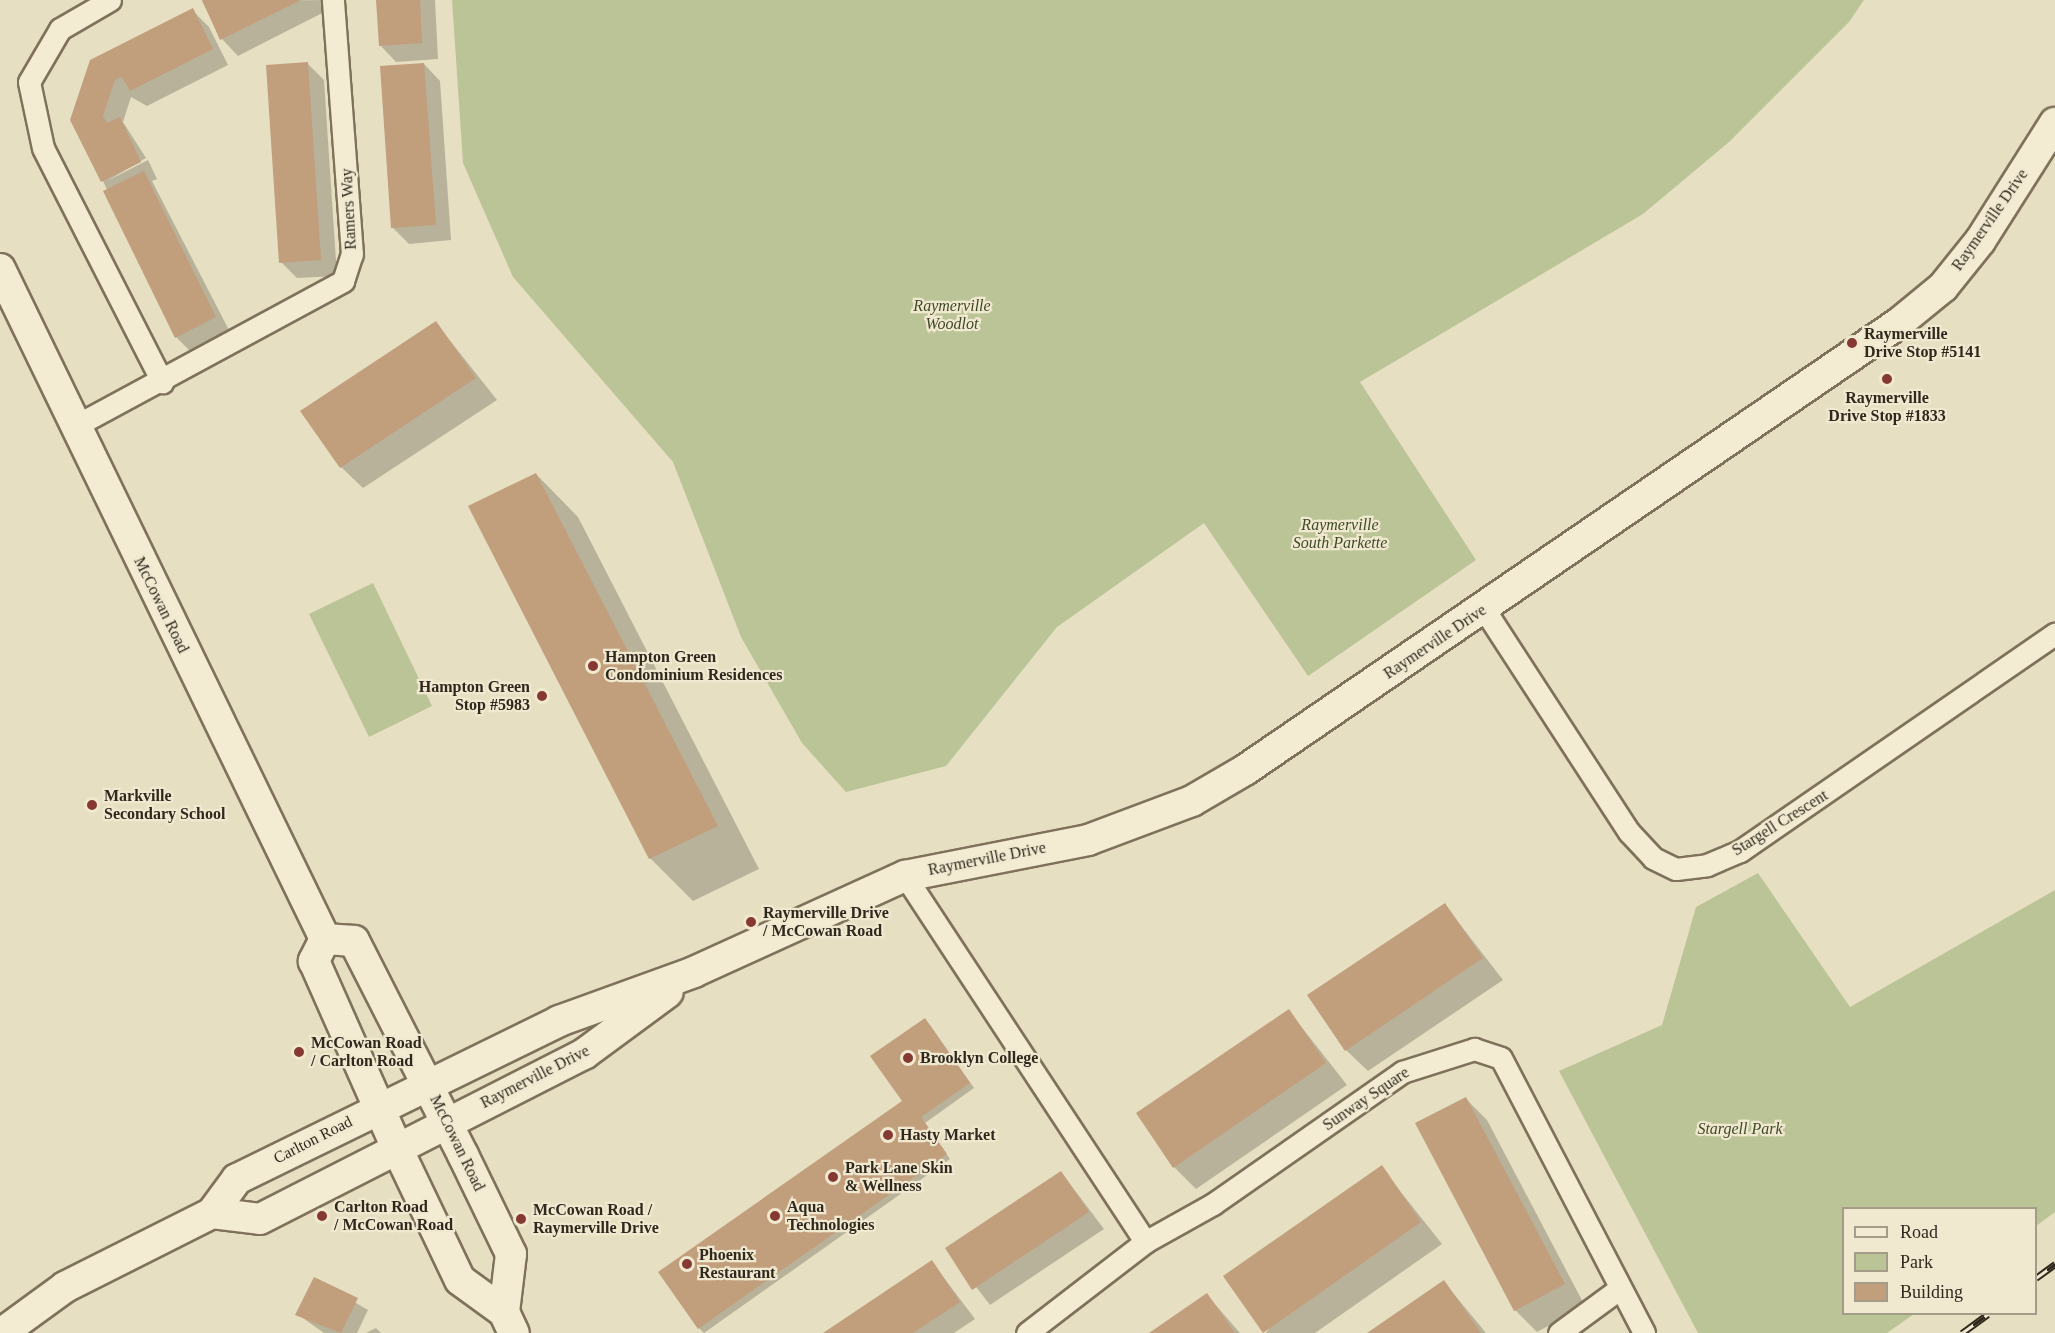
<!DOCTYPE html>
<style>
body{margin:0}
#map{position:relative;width:2055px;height:1333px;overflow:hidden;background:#e7dfc2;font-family:Georgia,serif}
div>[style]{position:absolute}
.green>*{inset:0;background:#bbc497}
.shadow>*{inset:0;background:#0003}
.building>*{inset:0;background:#c19e7c}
.roads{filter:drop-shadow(2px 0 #7f715b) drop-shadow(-2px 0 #7f715b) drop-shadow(0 2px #7f715b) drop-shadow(0 -2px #7f715b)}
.street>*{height:21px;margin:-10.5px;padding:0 10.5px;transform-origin:10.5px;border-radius:10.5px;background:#f3ecd3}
.secondary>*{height:30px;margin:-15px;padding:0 15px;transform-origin:15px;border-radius:15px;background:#f3ecd3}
.rail>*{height:7px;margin-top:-3.5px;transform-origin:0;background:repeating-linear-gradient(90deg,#f0e9d0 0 14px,#30281d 0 28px);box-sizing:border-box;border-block:2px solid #30281d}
.dots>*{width:16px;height:16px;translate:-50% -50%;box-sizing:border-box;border:3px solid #f0e9d0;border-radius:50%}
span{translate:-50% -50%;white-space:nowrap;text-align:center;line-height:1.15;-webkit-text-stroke:4.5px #f0e9d0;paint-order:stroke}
.street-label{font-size:16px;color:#30281d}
.park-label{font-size:16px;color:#3e4a27;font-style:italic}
.poi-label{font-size:16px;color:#30281d;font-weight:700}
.left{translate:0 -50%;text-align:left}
.right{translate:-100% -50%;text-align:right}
.legend{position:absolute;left:1842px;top:1207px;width:195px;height:108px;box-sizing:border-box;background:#f0e9d0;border:2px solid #a39c88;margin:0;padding:8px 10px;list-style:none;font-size:18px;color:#30281d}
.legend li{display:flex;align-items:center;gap:12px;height:30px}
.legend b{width:30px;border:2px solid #a39c88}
</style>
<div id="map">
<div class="green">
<div style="clip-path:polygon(452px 0,1864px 0,1849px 22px,1729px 142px,1643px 214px,1360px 382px,1476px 560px,1308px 676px,1204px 523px,1057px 627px,946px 766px,846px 792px,802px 743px,741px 637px,673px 462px,513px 277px,463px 163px)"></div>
<div style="clip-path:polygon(373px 583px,432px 706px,369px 737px,309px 614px)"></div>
<div style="clip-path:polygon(1758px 873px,1850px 1007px,2055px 890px,2055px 1212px,2036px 1226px,2036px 1208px,1844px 1208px,1844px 1314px,1914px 1314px,1887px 1333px,1698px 1333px,1559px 1071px,1662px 1025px,1696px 907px)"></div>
</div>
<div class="shadow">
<div style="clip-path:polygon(338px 0,340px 4px,238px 56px,222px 39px,202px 1px)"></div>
<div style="clip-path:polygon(377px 0,435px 0,438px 59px,396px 62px,380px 45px)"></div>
<div style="clip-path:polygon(192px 10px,209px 27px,228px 65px,147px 106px,131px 97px,123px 122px,146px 158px,107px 181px,148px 160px,157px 179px,152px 181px,231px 334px,192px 353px,176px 337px,103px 181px,91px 61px)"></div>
<div style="clip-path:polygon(308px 64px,324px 80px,337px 276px,297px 278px,281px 262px)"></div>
<div style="clip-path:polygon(424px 64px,440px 81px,451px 240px,409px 244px,392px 227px)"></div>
<div style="clip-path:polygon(436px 323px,497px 400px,363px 488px,341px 467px)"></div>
<div style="clip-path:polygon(536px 474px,578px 517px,759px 869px,693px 901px,650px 858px,470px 507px)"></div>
<div style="clip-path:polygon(1445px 905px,1503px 980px,1368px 1071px,1346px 1050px)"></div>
<div style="clip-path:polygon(1289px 1011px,1347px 1085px,1196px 1189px,1174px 1167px)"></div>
<div style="clip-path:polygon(930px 1025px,974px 1088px,925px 1123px,950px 1159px,704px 1333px,699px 1328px,904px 1101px)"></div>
<div style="clip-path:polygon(1466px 1099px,1487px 1120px,1585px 1306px,1537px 1332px,1515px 1310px)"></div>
<div style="clip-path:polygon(1381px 1167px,1442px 1244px,1315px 1333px,1266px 1333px)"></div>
<div style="clip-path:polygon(1061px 1172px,1104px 1229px,990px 1305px,947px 1249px)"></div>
<div style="clip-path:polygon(932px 1262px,975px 1319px,954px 1333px,826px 1333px)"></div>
<div style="clip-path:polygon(315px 1279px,368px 1310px,357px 1333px,324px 1333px,297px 1314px)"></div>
<div style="clip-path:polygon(1444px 1282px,1486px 1333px,1370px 1333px)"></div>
<div style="clip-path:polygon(1207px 1295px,1240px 1333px,1151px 1333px)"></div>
<div style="clip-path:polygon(376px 1328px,381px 1333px,366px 1333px)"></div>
</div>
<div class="building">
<div style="clip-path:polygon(202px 0,301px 0,220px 40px)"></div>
<div style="clip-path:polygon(376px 0,420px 0,422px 43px,379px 46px)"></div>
<div style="clip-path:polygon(193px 8px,213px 49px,130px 91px,122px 77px,115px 80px,103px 116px,107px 123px,120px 117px,141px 162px,101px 182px,70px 120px,90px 60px)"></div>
<div style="clip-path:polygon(308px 62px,321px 260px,279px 263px,266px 65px)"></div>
<div style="clip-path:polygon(424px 63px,436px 225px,391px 228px,380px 66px)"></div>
<div style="clip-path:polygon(144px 171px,216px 317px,175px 338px,103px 191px)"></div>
<div style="clip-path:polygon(436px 321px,476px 378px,340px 468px,300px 411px)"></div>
<div style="clip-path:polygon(536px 473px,718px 826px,649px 859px,468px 506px)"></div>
<div style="clip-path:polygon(1445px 903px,1483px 958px,1345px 1051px,1307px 995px)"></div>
<div style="clip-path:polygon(1289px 1009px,1326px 1063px,1173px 1168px,1136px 1113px)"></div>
<div style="clip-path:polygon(925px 1018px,970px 1083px,921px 1117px,947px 1154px,698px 1329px,658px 1272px,902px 1101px,870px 1056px)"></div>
<div style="clip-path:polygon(1466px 1097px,1565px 1284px,1514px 1311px,1415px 1123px)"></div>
<div style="clip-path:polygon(1382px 1165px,1421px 1222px,1263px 1333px,1223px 1276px)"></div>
<div style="clip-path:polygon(1061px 1171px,1089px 1212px,972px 1290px,945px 1248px)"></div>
<div style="clip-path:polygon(932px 1260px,960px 1302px,913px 1333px,823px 1333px)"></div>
<div style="clip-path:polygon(314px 1277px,358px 1298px,341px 1333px,295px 1315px)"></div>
<div style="clip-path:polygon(1444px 1280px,1481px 1333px,1367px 1333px)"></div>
<div style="clip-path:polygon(1207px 1293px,1235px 1333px,1149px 1333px)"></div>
</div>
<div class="roads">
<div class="street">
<div style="left:110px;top:0;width:58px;rotate:149.9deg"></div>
<div style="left:60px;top:29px;width:61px;rotate:120.3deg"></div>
<div style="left:29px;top:82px;width:67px;rotate:78deg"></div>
<div style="left:43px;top:148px;width:263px;rotate:63deg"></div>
<div style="left:75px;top:426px;width:305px;rotate:-28.4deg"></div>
<div style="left:343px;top:281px;width:28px;rotate:-72deg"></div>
<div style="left:352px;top:254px;width:255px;rotate:-94.3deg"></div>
<div style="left:1484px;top:609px;width:266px;rotate:57deg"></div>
<div style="left:1629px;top:832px;width:35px;rotate:47deg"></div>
<div style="left:1653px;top:858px;width:25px;rotate:26deg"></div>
<div style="left:1676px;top:869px;width:31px;rotate:-7deg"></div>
<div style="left:1707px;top:865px;width:36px;rotate:-23deg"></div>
<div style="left:1740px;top:851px;width:383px;rotate:-34.6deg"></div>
<div style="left:905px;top:876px;width:438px;rotate:56.7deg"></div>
<div style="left:1027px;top:1333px;width:149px;rotate:-37.6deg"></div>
<div style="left:1145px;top:1242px;width:78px;rotate:-29.2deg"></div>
<div style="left:1213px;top:1204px;width:231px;rotate:-34.9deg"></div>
<div style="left:1402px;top:1072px;width:76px;rotate:-17.7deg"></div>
<div style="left:1474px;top:1049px;width:28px;rotate:18deg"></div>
<div style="left:1501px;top:1058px;width:310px;rotate:62.5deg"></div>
<div style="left:1559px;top:1333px;width:74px;rotate:-36.3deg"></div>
</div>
<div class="secondary">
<div style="left:0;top:269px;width:745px;rotate:64.12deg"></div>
<div style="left:325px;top:939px;width:25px;rotate:117deg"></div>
<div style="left:314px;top:961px;width:202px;rotate:66.1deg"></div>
<div style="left:396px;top:1146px;width:148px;rotate:64.5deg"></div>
<div style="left:460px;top:1280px;width:54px;rotate:36deg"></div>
<div style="left:504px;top:1312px;width:23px;rotate:65deg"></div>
<div style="left:325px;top:939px;width:29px;rotate:4deg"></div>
<div style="left:354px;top:941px;width:240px;rotate:63deg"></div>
<div style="left:463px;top:1155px;width:110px;rotate:64.1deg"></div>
<div style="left:511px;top:1254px;width:58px;rotate:96.9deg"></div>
<div style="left:212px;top:1213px;width:48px;rotate:7.1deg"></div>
<div style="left:260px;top:1219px;width:364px;rotate:-27deg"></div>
<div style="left:584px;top:1054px;width:104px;rotate:-36.4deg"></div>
<div style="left:2px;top:1333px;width:78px;rotate:-36.1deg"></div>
<div style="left:65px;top:1287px;width:165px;rotate:-26.7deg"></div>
<div style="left:212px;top:1213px;width:42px;rotate:-53.7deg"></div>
<div style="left:237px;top:1179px;width:359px;rotate:-26.1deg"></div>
<div style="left:559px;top:1021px;width:144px;rotate:-19.9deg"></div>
<div style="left:694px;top:972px;width:232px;rotate:-24.5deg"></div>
<div style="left:905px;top:876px;width:187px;rotate:-11.1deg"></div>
<div style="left:1088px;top:840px;width:111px;rotate:-20.6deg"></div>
<div style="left:1192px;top:801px;width:61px;rotate:-30.3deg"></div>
<div style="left:1245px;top:770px;width:792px;rotate:-34.35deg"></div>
<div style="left:1899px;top:323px;width:57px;rotate:-39.3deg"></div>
<div style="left:1943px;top:287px;width:59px;rotate:-51.2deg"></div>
<div style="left:1980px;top:241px;width:140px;rotate:-57.6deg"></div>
</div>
</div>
<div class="rail">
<div style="left:2036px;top:1278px;width:24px;rotate:-36deg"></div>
<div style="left:1962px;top:1333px;width:32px;rotate:-36deg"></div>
</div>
<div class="dots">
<div style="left:1852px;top:343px;background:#863933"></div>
<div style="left:1887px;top:379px;background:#863933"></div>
<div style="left:593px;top:666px;background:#863933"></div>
<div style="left:542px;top:696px;background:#863933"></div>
<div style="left:92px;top:805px;background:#863933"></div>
<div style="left:751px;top:922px;background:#863933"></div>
<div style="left:299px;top:1052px;background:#863933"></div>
<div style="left:908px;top:1058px;background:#863933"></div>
<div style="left:888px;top:1135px;background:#863933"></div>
<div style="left:833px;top:1177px;background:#863933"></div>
<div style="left:322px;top:1216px;background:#863933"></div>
<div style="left:775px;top:1216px;background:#863933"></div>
<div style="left:521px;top:1219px;background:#863933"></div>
<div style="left:687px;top:1264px;background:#863933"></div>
</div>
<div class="street-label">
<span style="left:349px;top:209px;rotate:-93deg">Ramers Way</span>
<span style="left:1990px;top:220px;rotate:-55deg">Raymerville Drive</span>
<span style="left:161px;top:605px;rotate:64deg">McCowan Road</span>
<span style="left:1435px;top:642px;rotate:-34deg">Raymerville Drive</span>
<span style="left:1780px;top:823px;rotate:-32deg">Stargell Crescent</span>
<span style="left:987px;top:859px;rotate:-11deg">Raymerville Drive</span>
<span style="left:535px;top:1077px;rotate:-27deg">Raymerville Drive</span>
<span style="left:1366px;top:1099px;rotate:-34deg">Sunway Square</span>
<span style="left:313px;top:1140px;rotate:-27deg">Carlton Road</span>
<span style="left:457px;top:1143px;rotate:64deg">McCowan Road</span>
</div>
<div class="park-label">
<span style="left:952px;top:315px">Raymerville<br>Woodlot</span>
<span style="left:1340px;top:534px">Raymerville<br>South Parkette</span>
<span style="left:1740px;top:1129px">Stargell Park</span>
</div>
<div class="poi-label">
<span class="left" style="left:1864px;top:343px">Raymerville<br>Drive Stop #5141</span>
<span style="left:1887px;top:407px">Raymerville<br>Drive Stop #1833</span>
<span class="left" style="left:605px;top:666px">Hampton Green<br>Condominium Residences</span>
<span class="right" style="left:530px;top:696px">Hampton Green<br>Stop #5983</span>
<span class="left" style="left:104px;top:805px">Markville<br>Secondary School</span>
<span class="left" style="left:763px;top:922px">Raymerville Drive<br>/ McCowan Road</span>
<span class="left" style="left:311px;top:1052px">McCowan Road<br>/ Carlton Road</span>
<span class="left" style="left:920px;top:1058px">Brooklyn College</span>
<span class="left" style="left:900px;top:1135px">Hasty Market</span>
<span class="left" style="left:845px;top:1177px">Park Lane Skin<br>&amp; Wellness</span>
<span class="left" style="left:334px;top:1216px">Carlton Road<br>/ McCowan Road</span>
<span class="left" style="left:787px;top:1216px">Aqua<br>Technologies</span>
<span class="left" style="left:533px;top:1219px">McCowan Road /<br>Raymerville Drive</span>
<span class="left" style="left:699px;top:1264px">Phoenix<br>Restaurant</span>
</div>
<ul class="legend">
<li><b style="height:8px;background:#f3ecd3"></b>Road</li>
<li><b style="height:16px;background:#bbc497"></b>Park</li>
<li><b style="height:16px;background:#c19e7c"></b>Building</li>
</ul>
</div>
